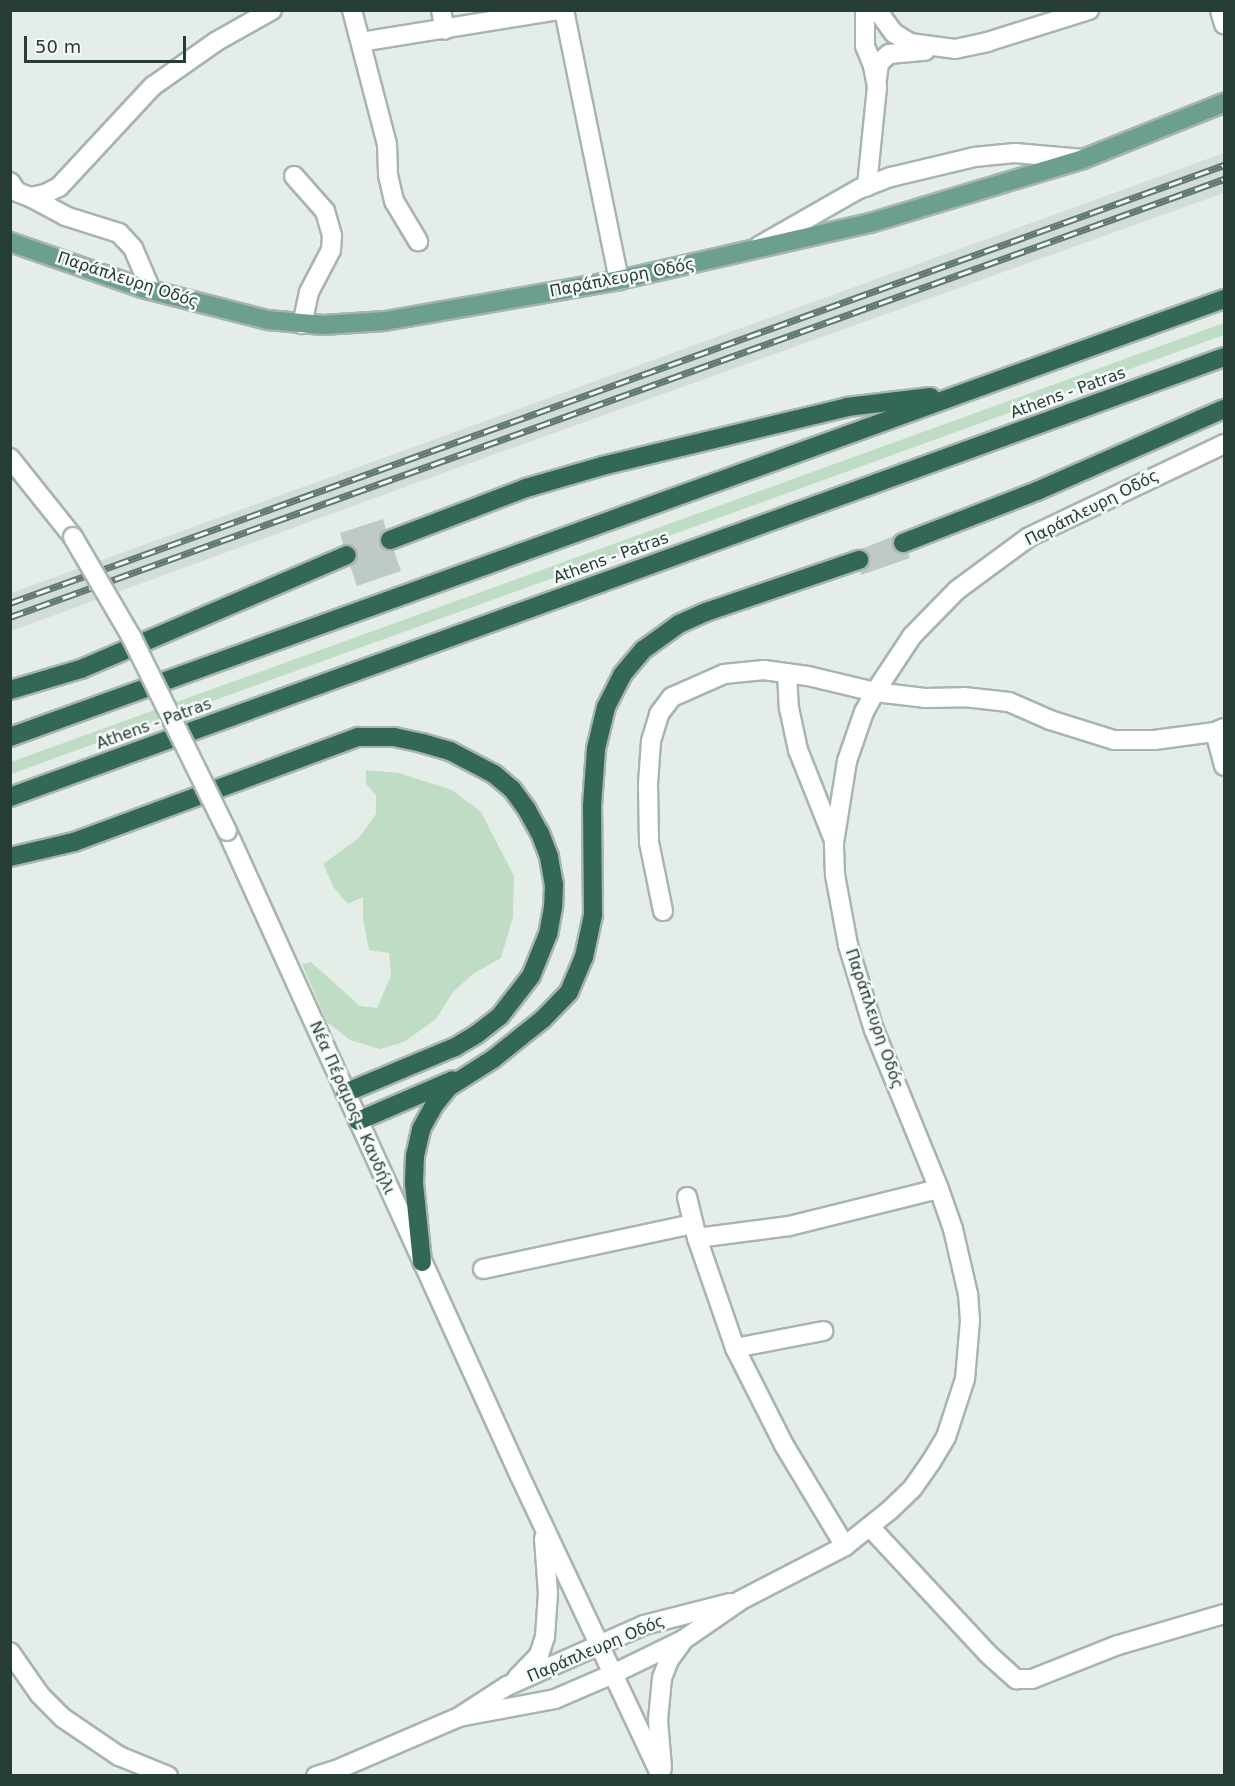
<!DOCTYPE html>
<meta charset="utf-8">
<style>
body{margin:0}
#map{position:relative;width:1235px;height:1786px;overflow:hidden;background:#e5ede8;font-family:"DejaVu Sans",sans-serif}
div>[style]{position:absolute}
.built>*{inset:0;background:#d3ddd7}
.green>*{inset:0;background:#bfdcc4}
.building>*{inset:0;background:#bdcac4}
.highway-tunnel>*{height:18px;margin-top:-9px;transform-origin:0;background:repeating-linear-gradient(90deg,#bfcac4 0 18px,transparent 0 27px)}
.roads{filter:drop-shadow(2px 0 #a8b5af) drop-shadow(-2px 0 #a8b5af) drop-shadow(0 2px #a8b5af) drop-shadow(0 -2px #a8b5af)}
.minor>*{height:18px;margin:-9px;padding:0 9px;transform-origin:9px;border-radius:9px;background:#fff}
.major>*{height:18px;margin:-9px;padding:0 9px;transform-origin:9px;border-radius:9px;background:#6d9f8d}
.highway>*{height:18px;margin:-9px;padding:0 9px;transform-origin:9px;border-radius:9px;background:#336758}
.rail>*{height:7px;margin-top:-3.5px;transform-origin:0;background:repeating-linear-gradient(90deg,#f5f9f7 0 14px,#607970 0 28px);box-sizing:border-box;border-block:2px solid #607970}
.bridges{filter:drop-shadow(2px 0 #a8b5af) drop-shadow(-2px 0 #a8b5af) drop-shadow(0 2px #a8b5af) drop-shadow(0 -2px #a8b5af)}
.minor-bridge>*{height:18px;margin:-9px;padding:0 9px;transform-origin:9px;border-radius:9px;background:#fff}
span{translate:-50% -50%;white-space:nowrap;text-align:center;line-height:1.15;-webkit-text-stroke:5px #f5f9f7;paint-order:stroke}
.street-label{font-size:16px;color:#253d35}
.frame{position:absolute;inset:0;border:12px solid #253d35;pointer-events:none}
.scale{position:absolute;left:24px;top:36px;width:162px;height:27px;box-sizing:border-box;border:3px solid #253d35;border-top:0;padding-left:8px;font-size:18px;line-height:21px;white-space:nowrap;color:#253d35;-webkit-text-stroke:4px #f5f9f7;paint-order:stroke}
</style>
<div id="map">
<div class="built">
<div style="clip-path:polygon(1224px 153px,1224px 193px,487px 457px,11px 631px,11px 593px)"></div>
</div>
<div class="green">
<div style="clip-path:polygon(1224px 323px,1224px 335px,11px 774px,11px 762px)"></div>
<div style="clip-path:polygon(366px 770px,399px 773px,452px 790px,481px 812px,514px 876px,513px 917px,501px 958px,473px 974px,453px 992px,436px 1019px,404px 1042px,380px 1049px,350px 1040px,327px 1022px,302px 964px,311px 962px,360px 1006px,377px 1008px,391px 976px,389px 953px,369px 950px,363px 919px,363px 897px,348px 904px,334px 888px,323px 864px,359px 838px,376px 814px,376px 795px,366px 784px)"></div>
</div>
<div class="building">
<div style="clip-path:polygon(383px 519px,386px 529px,381px 533px,379px 543px,383px 549px,394px 551px,401px 571px,357px 586px,350px 566px,356px 561px,357px 551px,353px 546px,343px 544px,340px 533px)"></div>
<div style="clip-path:polygon(894px 536px,892px 542px,896px 551px,908px 553px,910px 558px,861px 575px,860px 572px,867px 568px,870px 562px,867px 552px,861px 549px)"></div>
</div>
<div class="highway-tunnel">
<div style="left:347px;top:555px;width:46px;rotate:-19.2deg"></div>
<div style="left:859px;top:560px;width:47px;rotate:-21.1deg"></div>
</div>
<div class="roads">
<div class="minor">
<div style="left:352px;top:10px;width:138px;rotate:75.4deg"></div>
<div style="left:387px;top:144px;width:31px;rotate:88deg"></div>
<div style="left:388px;top:175px;width:27px;rotate:77deg"></div>
<div style="left:394px;top:201px;width:47px;rotate:59deg"></div>
<div style="left:441px;top:10px;width:20px;rotate:79deg"></div>
<div style="left:564px;top:10px;width:276px;rotate:78.5deg"></div>
<div style="left:865px;top:10px;width:36px;rotate:90deg"></div>
<div style="left:865px;top:46px;width:22px;rotate:68deg"></div>
<div style="left:873px;top:66px;width:21px;rotate:79deg"></div>
<div style="left:877px;top:87px;width:100px;rotate:95.8deg"></div>
<div style="left:877px;top:10px;width:29px;rotate:54deg"></div>
<div style="left:894px;top:33px;width:19px;rotate:32deg"></div>
<div style="left:910px;top:43px;width:45px;rotate:7.6deg"></div>
<div style="left:955px;top:49px;width:33px;rotate:-12deg"></div>
<div style="left:987px;top:42px;width:107px;rotate:-17.4deg"></div>
<div style="left:1220px;top:10px;width:15px;rotate:74deg"></div>
<div style="left:361px;top:42px;width:200px;rotate:-9.2deg"></div>
<div style="left:877px;top:79px;width:16px;rotate:-83deg"></div>
<div style="left:879px;top:63px;width:13px;rotate:-42deg"></div>
<div style="left:889px;top:54px;width:36px;rotate:-5deg"></div>
<div style="left:294px;top:176px;width:47px;rotate:48.5deg"></div>
<div style="left:325px;top:211px;width:26px;rotate:74deg"></div>
<div style="left:332px;top:236px;width:14px;rotate:94deg"></div>
<div style="left:331px;top:250px;width:47px;rotate:117.6deg"></div>
<div style="left:309px;top:292px;width:33px;rotate:102deg"></div>
<div style="left:10px;top:182px;width:12px;rotate:55deg"></div>
<div style="left:17px;top:192px;width:14px;rotate:21deg"></div>
<div style="left:30px;top:197px;width:15px;rotate:-11deg"></div>
<div style="left:45px;top:194px;width:16px;rotate:-27deg"></div>
<div style="left:59px;top:187px;width:138px;rotate:-47.1deg"></div>
<div style="left:153px;top:86px;width:78px;rotate:-35.1deg"></div>
<div style="left:217px;top:41px;width:63px;rotate:-29.4deg"></div>
<div style="left:30px;top:197px;width:40px;rotate:28deg"></div>
<div style="left:65px;top:216px;width:57px;rotate:17.5deg"></div>
<div style="left:119px;top:233px;width:21px;rotate:47deg"></div>
<div style="left:133px;top:248px;width:46px;rotate:66.8deg"></div>
<div style="left:759px;top:246px;width:115px;rotate:-29.7deg"></div>
<div style="left:859px;top:189px;width:34px;rotate:-21deg"></div>
<div style="left:891px;top:177px;width:85px;rotate:-13.5deg"></div>
<div style="left:974px;top:157px;width:41px;rotate:-5.6deg"></div>
<div style="left:1015px;top:153px;width:68px;rotate:5deg"></div>
<div style="left:10px;top:458px;width:101px;rotate:51.4deg"></div>
<div style="left:787px;top:673px;width:35px;rotate:87deg"></div>
<div style="left:789px;top:708px;width:43px;rotate:77.9deg"></div>
<div style="left:798px;top:750px;width:95px;rotate:68.3deg"></div>
<div style="left:1215px;top:732px;width:35px;rotate:75deg"></div>
<div style="left:227px;top:831px;width:704px;rotate:65.58deg"></div>
<div style="left:518px;top:1472px;width:336px;rotate:64.8deg"></div>
<div style="left:663px;top:911px;width:70px;rotate:-101.5deg"></div>
<div style="left:649px;top:842px;width:58px;rotate:-91deg"></div>
<div style="left:648px;top:784px;width:43px;rotate:-86deg"></div>
<div style="left:651px;top:741px;width:28px;rotate:-73deg"></div>
<div style="left:659px;top:714px;width:21px;rotate:-53deg"></div>
<div style="left:672px;top:697px;width:57px;rotate:-23.9deg"></div>
<div style="left:724px;top:674px;width:40px;rotate:-5.7deg"></div>
<div style="left:764px;top:670px;width:44px;rotate:7.8deg"></div>
<div style="left:808px;top:676px;width:69px;rotate:13.4deg"></div>
<div style="left:875px;top:692px;width:50px;rotate:6.8deg"></div>
<div style="left:925px;top:698px;width:39px;rotate:-1deg"></div>
<div style="left:964px;top:697px;width:45px;rotate:6.3deg"></div>
<div style="left:1009px;top:702px;width:45px;rotate:23.7deg"></div>
<div style="left:1050px;top:720px;width:67px;rotate:17.4deg"></div>
<div style="left:1114px;top:740px;width:40px"></div>
<div style="left:1154px;top:740px;width:62px;rotate:-7.5deg"></div>
<div style="left:1215px;top:732px;width:10px;rotate:-24deg"></div>
<div style="left:687px;top:1197px;width:42px;rotate:76.3deg"></div>
<div style="left:697px;top:1238px;width:116px;rotate:70.9deg"></div>
<div style="left:735px;top:1348px;width:109px;rotate:63.2deg"></div>
<div style="left:784px;top:1445px;width:118px;rotate:58.9deg"></div>
<div style="left:697px;top:1238px;width:93px;rotate:-7.4deg"></div>
<div style="left:789px;top:1226px;width:154px;rotate:-13.9deg"></div>
<div style="left:483px;top:1269px;width:215px;rotate:-12.1deg"></div>
<div style="left:735px;top:1348px;width:90px;rotate:-10.9deg"></div>
<div style="left:870px;top:1527px;width:173px;rotate:47.1deg"></div>
<div style="left:988px;top:1654px;width:38px;rotate:42deg"></div>
<div style="left:1016px;top:1679px;width:16px"></div>
<div style="left:1032px;top:1679px;width:92px;rotate:-21.6deg"></div>
<div style="left:1118px;top:1645px;width:110px;rotate:-16.3deg"></div>
<div style="left:10px;top:1652px;width:52px;rotate:55.1deg"></div>
<div style="left:40px;top:1695px;width:33px;rotate:45deg"></div>
<div style="left:63px;top:1718px;width:68px;rotate:34.2deg"></div>
<div style="left:119px;top:1756px;width:53px;rotate:22.2deg"></div>
<div style="left:517px;top:1678px;width:32px;rotate:-46deg"></div>
<div style="left:539px;top:1655px;width:19px;rotate:-72deg"></div>
<div style="left:545px;top:1637px;width:44px;rotate:-86.1deg"></div>
<div style="left:548px;top:1593px;width:55px;rotate:-94.2deg"></div>
<div style="left:459px;top:1717px;width:98px;rotate:-10.6deg"></div>
<div style="left:555px;top:1699px;width:63px;rotate:-23.3deg"></div>
<div style="left:613px;top:1674px;width:78px;rotate:-25.9deg"></div>
<div style="left:683px;top:1640px;width:70px;rotate:-34.6deg"></div>
<div style="left:741px;top:1600px;width:117px;rotate:-27.4deg"></div>
<div style="left:845px;top:1546px;width:58px;rotate:-38.7deg"></div>
<div style="left:890px;top:1510px;width:30px;rotate:-44deg"></div>
<div style="left:912px;top:1489px;width:33px;rotate:-55deg"></div>
<div style="left:931px;top:1462px;width:29px;rotate:-59deg"></div>
<div style="left:946px;top:1437px;width:61px;rotate:-71.9deg"></div>
<div style="left:965px;top:1379px;width:58px;rotate:-85.1deg"></div>
<div style="left:970px;top:1321px;width:27px;rotate:-94deg"></div>
<div style="left:968px;top:1294px;width:67px;rotate:-103deg"></div>
<div style="left:953px;top:1229px;width:42px;rotate:-109.3deg"></div>
<div style="left:939px;top:1189px;width:172px;rotate:-112.2deg"></div>
<div style="left:874px;top:1030px;width:89px;rotate:-107deg"></div>
<div style="left:848px;top:945px;width:71px;rotate:-100.5deg"></div>
<div style="left:835px;top:875px;width:32px;rotate:-92deg"></div>
<div style="left:834px;top:843px;width:83px;rotate:-81deg"></div>
<div style="left:847px;top:761px;width:52px;rotate:-70.9deg"></div>
<div style="left:864px;top:712px;width:23px;rotate:-61deg"></div>
<div style="left:875px;top:692px;width:67px;rotate:-56.5deg"></div>
<div style="left:912px;top:636px;width:64px;rotate:-45.6deg"></div>
<div style="left:957px;top:590px;width:89px;rotate:-36.4deg"></div>
<div style="left:1029px;top:537px;width:216px;rotate:-25.5deg"></div>
<div style="left:662px;top:1768px;width:48px;rotate:-94.8deg"></div>
<div style="left:658px;top:1720px;width:42px;rotate:-84.6deg"></div>
<div style="left:662px;top:1678px;width:19px;rotate:-69deg"></div>
<div style="left:669px;top:1660px;width:22px;rotate:-54deg"></div>
<div style="left:316px;top:1776px;width:21px;rotate:-17deg"></div>
<div style="left:336px;top:1770px;width:134px;rotate:-23.3deg"></div>
<div style="left:459px;top:1717px;width:57px;rotate:-32.9deg"></div>
<div style="left:507px;top:1686px;width:150px;rotate:-24deg"></div>
<div style="left:644px;top:1625px;width:89px;rotate:-14.3deg"></div>
</div>
<div class="major">
<div style="left:10px;top:242px;width:140px;rotate:19.2deg"></div>
<div style="left:142px;top:288px;width:130px;rotate:14.3deg"></div>
<div style="left:268px;top:320px;width:55px;rotate:5.2deg"></div>
<div style="left:323px;top:325px;width:62px;rotate:-3.7deg"></div>
<div style="left:385px;top:321px;width:238px;rotate:-9.9deg"></div>
<div style="left:619px;top:280px;width:257px;rotate:-12.8deg"></div>
<div style="left:870px;top:223px;width:222px;rotate:-16.7deg"></div>
<div style="left:1083px;top:159px;width:152px;rotate:-21.7deg"></div>
</div>
<div class="highway">
<div style="left:390px;top:540px;width:146px;rotate:-20.9deg"></div>
<div style="left:526px;top:488px;width:79px;rotate:-16.1deg"></div>
<div style="left:602px;top:466px;width:252px;rotate:-13.5deg"></div>
<div style="left:847px;top:407px;width:84px;rotate:-6.9deg"></div>
<div style="left:903px;top:543px;width:144px;rotate:-21.2deg"></div>
<div style="left:1037px;top:491px;width:204px;rotate:-23.7deg"></div>
<div style="left:10px;top:690px;width:74px;rotate:-16.5deg"></div>
<div style="left:81px;top:669px;width:289px;rotate:-23.2deg"></div>
<div style="left:10px;top:737px;width:1291px;rotate:-19.84deg"></div>
<div style="left:10px;top:797px;width:1291px;rotate:-19.92deg"></div>
<div style="left:10px;top:857px;width:66px;rotate:-13.2deg"></div>
<div style="left:74px;top:842px;width:303px;rotate:-20.3deg"></div>
<div style="left:358px;top:737px;width:36px"></div>
<div style="left:394px;top:737px;width:29px;rotate:12deg"></div>
<div style="left:422px;top:743px;width:29px;rotate:16deg"></div>
<div style="left:450px;top:751px;width:50px;rotate:27.6deg"></div>
<div style="left:494px;top:774px;width:23px;rotate:40deg"></div>
<div style="left:512px;top:789px;width:26px;rotate:54deg"></div>
<div style="left:527px;top:810px;width:26px;rotate:61deg"></div>
<div style="left:540px;top:833px;width:26px;rotate:69deg"></div>
<div style="left:549px;top:857px;width:27px;rotate:80deg"></div>
<div style="left:554px;top:884px;width:23px;rotate:92deg"></div>
<div style="left:553px;top:907px;width:27px;rotate:100deg"></div>
<div style="left:548px;top:934px;width:45px;rotate:112deg"></div>
<div style="left:531px;top:976px;width:51px;rotate:127.8deg"></div>
<div style="left:500px;top:1016px;width:29px;rotate:142deg"></div>
<div style="left:477px;top:1034px;width:26px;rotate:149deg"></div>
<div style="left:455px;top:1047px;width:119px;rotate:157.3deg"></div>
<div style="left:358px;top:1121px;width:103px;rotate:-23.3deg"></div>
<div style="left:422px;top:1262px;width:79px;rotate:-95.8deg"></div>
<div style="left:414px;top:1183px;width:27px;rotate:-88deg"></div>
<div style="left:415px;top:1156px;width:28px;rotate:-77deg"></div>
<div style="left:421px;top:1129px;width:29px;rotate:-61deg"></div>
<div style="left:435px;top:1104px;width:22px;rotate:-51deg"></div>
<div style="left:449px;top:1087px;width:52px;rotate:-32.5deg"></div>
<div style="left:493px;top:1059px;width:64px;rotate:-38.7deg"></div>
<div style="left:543px;top:1019px;width:37px;rotate:-46deg"></div>
<div style="left:569px;top:992px;width:38px;rotate:-67deg"></div>
<div style="left:584px;top:957px;width:43px;rotate:-77.9deg"></div>
<div style="left:593px;top:915px;width:109px;rotate:-90.5deg"></div>
<div style="left:592px;top:806px;width:57px;rotate:-86deg"></div>
<div style="left:596px;top:749px;width:43px;rotate:-76.6deg"></div>
<div style="left:606px;top:707px;width:36px;rotate:-63deg"></div>
<div style="left:622px;top:675px;width:33px;rotate:-50deg"></div>
<div style="left:643px;top:650px;width:44px;rotate:-35.8deg"></div>
<div style="left:679px;top:624px;width:30px;rotate:-24deg"></div>
<div style="left:706px;top:612px;width:162px;rotate:-18.8deg"></div>
</div>
</div>
<div class="rail">
<div style="left:10px;top:603px;width:1291px;rotate:-19.84deg"></div>
<div style="left:10px;top:617px;width:1291px;rotate:-19.84deg"></div>
</div>
<div class="bridges">
<div class="minor-bridge">
<div style="left:73px;top:537px;width:117px;rotate:59.7deg"></div>
<div style="left:132px;top:638px;width:215px;rotate:63.8deg"></div>
</div>
</div>
<div class="street-label">
<span style="left:622px;top:278px;rotate:-11deg">Παράπλευρη Οδός</span>
<span style="left:128px;top:280px;rotate:18deg">Παράπλευρη Οδός</span>
<span style="left:1068px;top:393px;rotate:-20deg">Athens - Patras</span>
<span style="left:1092px;top:508px;rotate:-27deg">Παράπλευρη Οδός</span>
<span style="left:611px;top:558px;rotate:-20deg">Athens - Patras</span>
<span style="left:154px;top:724px;rotate:-20deg">Athens - Patras</span>
<span style="left:874px;top:1019px;rotate:71deg">Παράπλευρη Οδός</span>
<span style="left:352px;top:1108px;rotate:66deg">Νέα Πέραμος - Κανδήλι</span>
<span style="left:596px;top:1649px;rotate:-23deg">Παράπλευρη Οδός</span>
</div>
<div class="frame"></div>
<div class="scale">50 m</div>
</div>
